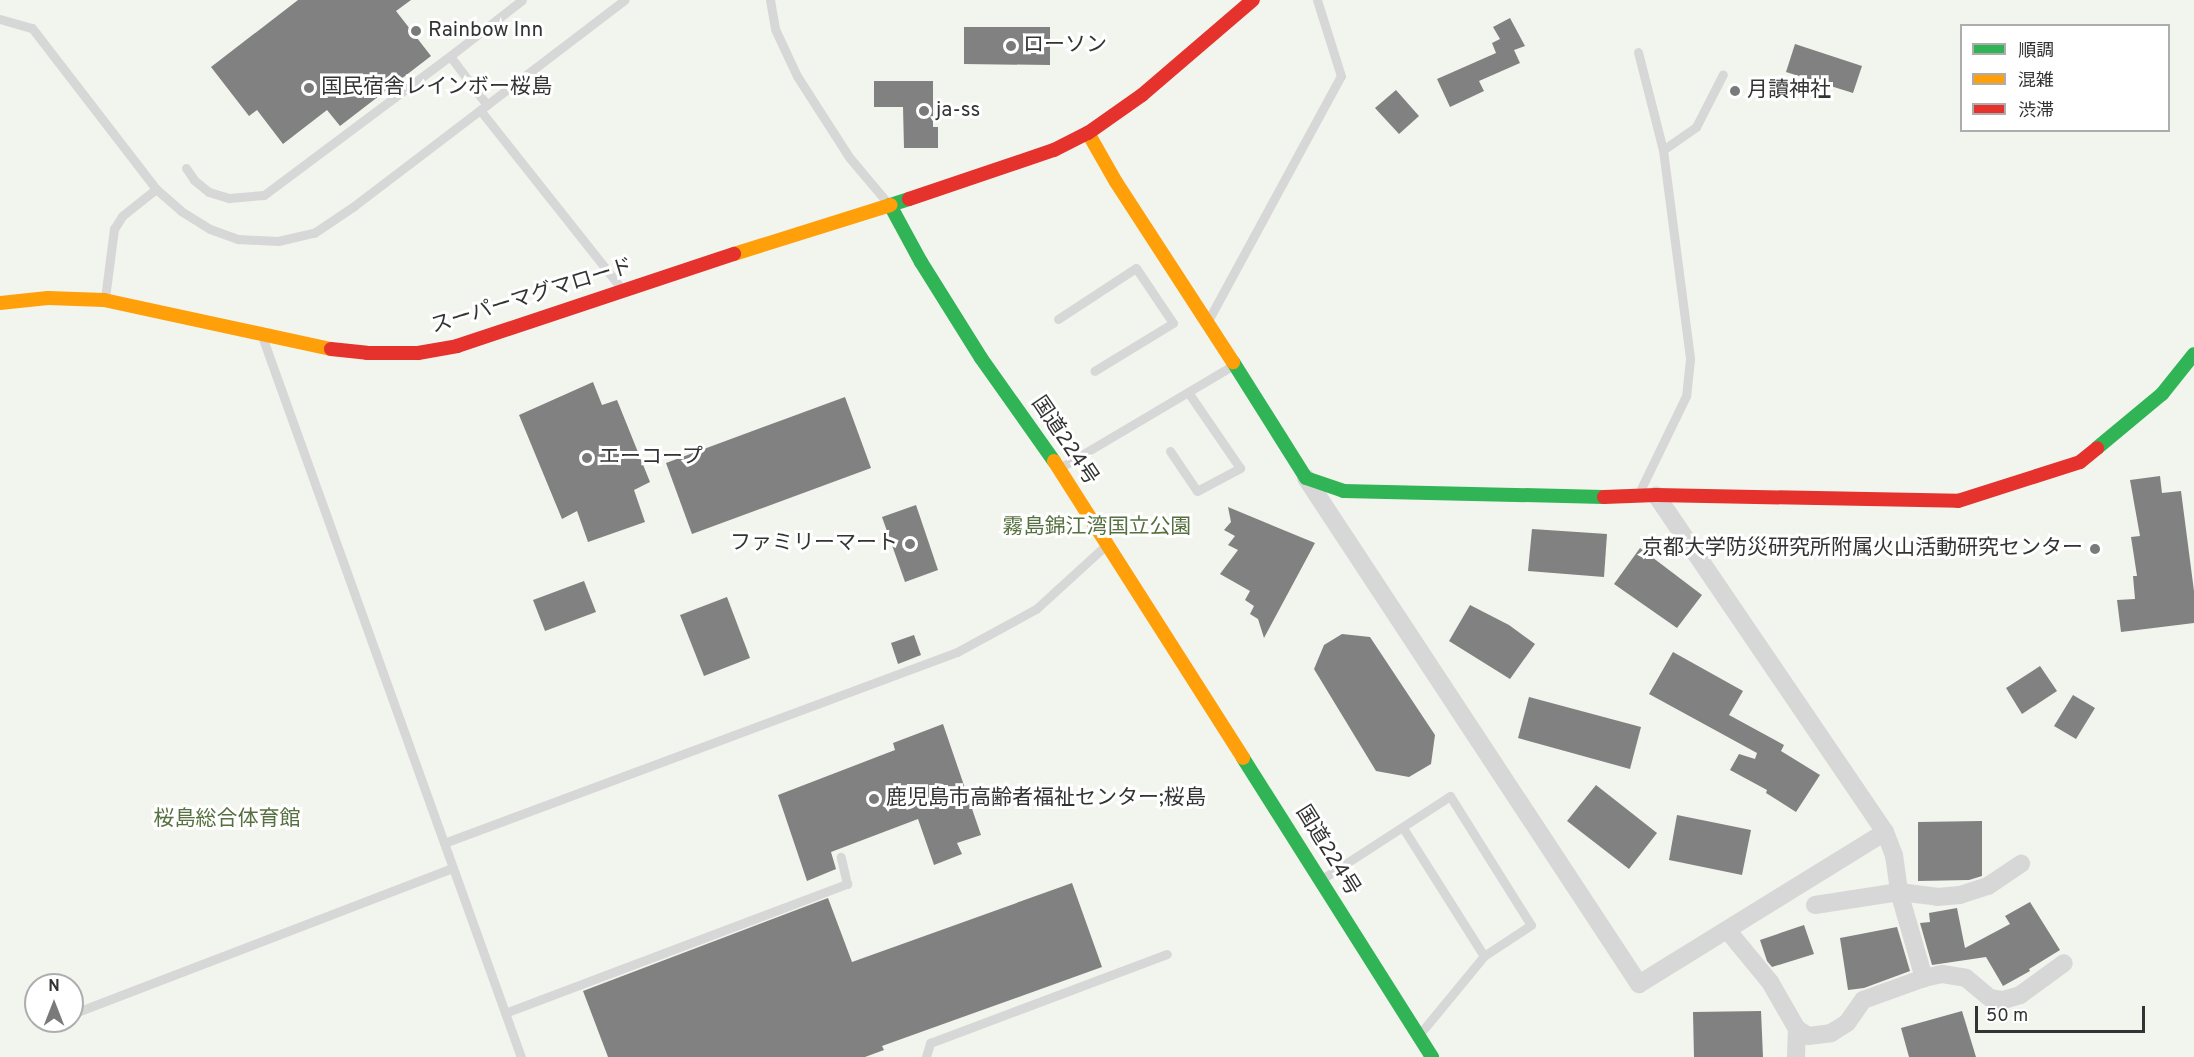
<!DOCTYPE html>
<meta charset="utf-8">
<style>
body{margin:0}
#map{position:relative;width:2194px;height:1057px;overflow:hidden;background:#fff;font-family:Overpass,"Noto Sans JP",sans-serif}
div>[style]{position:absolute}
.green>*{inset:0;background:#f1f5ed}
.building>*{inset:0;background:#818181}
.lane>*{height:9px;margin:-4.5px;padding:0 4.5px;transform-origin:4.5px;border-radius:4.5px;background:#d7d7d7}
.street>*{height:18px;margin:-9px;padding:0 9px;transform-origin:9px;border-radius:9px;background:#d7d7d7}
.fast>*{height:14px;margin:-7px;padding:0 7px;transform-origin:7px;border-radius:7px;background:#30b455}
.slow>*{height:14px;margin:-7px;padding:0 7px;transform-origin:7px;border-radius:7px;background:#ff9f0a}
.jam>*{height:14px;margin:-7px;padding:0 7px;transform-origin:7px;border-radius:7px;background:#e5322d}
.dots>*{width:16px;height:16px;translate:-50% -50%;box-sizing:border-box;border:3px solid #fff;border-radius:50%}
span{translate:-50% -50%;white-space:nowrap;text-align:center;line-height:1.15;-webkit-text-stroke:6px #fff;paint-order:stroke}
.poi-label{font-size:21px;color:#333}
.left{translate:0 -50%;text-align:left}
.right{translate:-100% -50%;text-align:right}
.street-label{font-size:21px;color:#333}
.park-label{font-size:21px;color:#56703f}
.legend{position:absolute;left:1960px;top:24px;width:210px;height:108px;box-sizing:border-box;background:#fff;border:2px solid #adadad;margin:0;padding:8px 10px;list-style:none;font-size:18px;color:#333}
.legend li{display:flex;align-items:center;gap:12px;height:30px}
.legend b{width:30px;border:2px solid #adadad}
.north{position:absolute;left:24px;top:973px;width:60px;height:60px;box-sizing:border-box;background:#fff;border:2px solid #adadad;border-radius:50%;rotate:0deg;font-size:16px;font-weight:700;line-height:24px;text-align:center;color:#333}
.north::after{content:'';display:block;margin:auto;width:21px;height:27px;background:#7a7a7a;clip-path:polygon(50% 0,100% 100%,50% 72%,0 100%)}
.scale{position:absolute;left:1975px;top:1006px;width:170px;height:27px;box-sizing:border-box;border:3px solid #333;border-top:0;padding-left:8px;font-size:18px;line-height:21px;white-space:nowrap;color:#333;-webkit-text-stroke:4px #fff;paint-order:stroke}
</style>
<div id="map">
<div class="green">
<div style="clip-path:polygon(evenodd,0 0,2194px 0,2194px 1057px,0 1057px,0 0,1962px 26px,2168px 26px,2168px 130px,1962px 130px,1962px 26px,0 0,36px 985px,72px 985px,72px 1021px,36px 1021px,36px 985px)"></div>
</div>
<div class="building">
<div style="clip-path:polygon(298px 0,411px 0,396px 11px,431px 56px,340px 126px,327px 110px,283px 144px,257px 110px,249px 116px,211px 67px)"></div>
<div style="clip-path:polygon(1510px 18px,1525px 46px,1514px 50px,1520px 63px,1479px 81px,1484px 91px,1450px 107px,1437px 79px,1496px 53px,1492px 43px,1500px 39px,1493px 27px)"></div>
<div style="clip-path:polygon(964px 27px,1050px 27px,1050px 65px,964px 64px)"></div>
<div style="clip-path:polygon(1795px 44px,1862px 66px,1853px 93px,1786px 72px)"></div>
<div style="clip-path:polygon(874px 81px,933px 81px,933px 127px,938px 127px,938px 148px,904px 148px,903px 107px,874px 107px)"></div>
<div style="clip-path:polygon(1396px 90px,1419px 116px,1399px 134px,1375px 108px)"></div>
<div style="clip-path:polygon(593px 382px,602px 405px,617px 400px,650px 482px,634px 490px,645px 522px,588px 542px,577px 511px,562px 519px,519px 415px)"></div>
<div style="clip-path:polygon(845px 397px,871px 468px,692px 534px,666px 463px)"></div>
<div style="clip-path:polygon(2160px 476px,2162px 493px,2181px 491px,2194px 591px,2194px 623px,2121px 632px,2117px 600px,2135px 599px,2133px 576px,2137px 576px,2131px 537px,2140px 536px,2130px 480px)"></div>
<div style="clip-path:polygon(916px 505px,938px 570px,905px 582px,882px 517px)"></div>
<div style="clip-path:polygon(1228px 507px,1315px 543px,1264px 638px,1258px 619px,1250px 614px,1254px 606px,1245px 600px,1250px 591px,1220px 574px,1238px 550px,1228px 545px,1235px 536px,1224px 530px,1231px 522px)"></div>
<div style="clip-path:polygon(1532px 529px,1607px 534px,1604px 577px,1528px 571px)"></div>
<div style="clip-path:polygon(1640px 548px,1702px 595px,1677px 628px,1614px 584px)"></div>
<div style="clip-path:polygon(584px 581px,596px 612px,545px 631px,533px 600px)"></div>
<div style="clip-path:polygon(727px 597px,750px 658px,704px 676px,680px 615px)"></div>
<div style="clip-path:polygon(1470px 605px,1509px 625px,1535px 644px,1510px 679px,1449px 641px)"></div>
<div style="clip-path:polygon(1342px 634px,1370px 637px,1435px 735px,1431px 764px,1409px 777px,1376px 771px,1314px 669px,1324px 645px)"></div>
<div style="clip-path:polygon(914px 635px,921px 655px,898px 664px,891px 643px)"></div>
<div style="clip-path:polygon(1673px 652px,1743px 691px,1729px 715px,1784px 745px,1781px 751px,1820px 775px,1796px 812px,1766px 793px,1767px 790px,1730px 770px,1739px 754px,1755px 759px,1757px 753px,1649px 694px)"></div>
<div style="clip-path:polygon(2040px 666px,2057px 691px,2022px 714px,2006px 688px)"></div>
<div style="clip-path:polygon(2073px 695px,2095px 708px,2076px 739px,2054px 726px)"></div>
<div style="clip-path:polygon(1529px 697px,1641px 727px,1630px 769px,1518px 738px)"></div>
<div style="clip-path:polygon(943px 724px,981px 835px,957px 843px,962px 854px,934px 865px,918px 819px,831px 852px,836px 869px,807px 881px,778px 795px,895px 750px,893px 743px)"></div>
<div style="clip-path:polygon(1596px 785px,1657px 833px,1629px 869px,1567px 821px)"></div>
<div style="clip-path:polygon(1677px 815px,1751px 830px,1742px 875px,1669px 860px)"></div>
<div style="clip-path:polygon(1982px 821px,1982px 876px,1969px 880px,1918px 881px,1918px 822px)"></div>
<div style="clip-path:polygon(1072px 883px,1102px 967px,882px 1046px,884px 1050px,865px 1057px,608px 1057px,583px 991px,828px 898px,852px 962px)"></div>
<div style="clip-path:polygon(2030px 902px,2060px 950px,2029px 969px,2030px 971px,2003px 986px,1986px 957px,1932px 965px,1920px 923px,1930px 922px,1929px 913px,1957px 908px,1965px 948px,2010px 924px,2005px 916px)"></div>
<div style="clip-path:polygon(1804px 925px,1814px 954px,1772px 967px,1767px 961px,1760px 940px)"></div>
<div style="clip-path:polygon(1897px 927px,1910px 971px,1864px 988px,1848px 990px,1840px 938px)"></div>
<div style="clip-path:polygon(1761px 1011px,1763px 1057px,1694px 1057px,1693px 1012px)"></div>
<div style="clip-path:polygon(1962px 1011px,1976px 1057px,1909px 1057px,1901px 1028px)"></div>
</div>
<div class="lane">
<div style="left:770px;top:0;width:29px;rotate:80deg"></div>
<div style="left:775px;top:29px;width:52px;rotate:64.9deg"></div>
<div style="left:797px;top:76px;width:96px;rotate:57.3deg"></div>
<div style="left:849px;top:157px;width:57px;rotate:49.9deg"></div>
<div style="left:0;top:19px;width:33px;rotate:16deg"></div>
<div style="left:32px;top:28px;width:203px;rotate:52.4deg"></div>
<div style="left:156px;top:189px;width:33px;rotate:41deg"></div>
<div style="left:181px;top:211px;width:34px;rotate:32deg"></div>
<div style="left:210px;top:229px;width:30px;rotate:20deg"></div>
<div style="left:238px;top:239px;width:40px;rotate:2.9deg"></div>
<div style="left:278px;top:241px;width:37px;rotate:-13deg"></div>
<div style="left:314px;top:233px;width:48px;rotate:-34deg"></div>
<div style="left:354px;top:206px;width:340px;rotate:-37.3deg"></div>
<div style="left:1638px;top:52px;width:101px;rotate:75.7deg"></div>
<div style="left:1663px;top:150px;width:211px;rotate:82.6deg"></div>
<div style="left:1690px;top:359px;width:37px;rotate:96deg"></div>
<div style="left:1686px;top:396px;width:108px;rotate:115.9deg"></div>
<div style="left:487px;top:105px;width:61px;rotate:-127.1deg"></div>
<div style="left:450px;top:56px;width:91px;rotate:-37.9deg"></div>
<div style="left:480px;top:110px;width:228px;rotate:51.6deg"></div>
<div style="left:1663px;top:150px;width:40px;rotate:-34.9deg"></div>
<div style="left:1696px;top:127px;width:59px;rotate:-63deg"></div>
<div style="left:186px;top:168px;width:14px;rotate:56deg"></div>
<div style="left:194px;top:180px;width:19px;rotate:39deg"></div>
<div style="left:209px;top:192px;width:21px;rotate:17deg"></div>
<div style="left:229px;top:198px;width:35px;rotate:-5deg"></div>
<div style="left:264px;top:195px;width:232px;rotate:-36.8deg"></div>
<div style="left:105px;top:298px;width:70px;rotate:-82.6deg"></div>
<div style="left:114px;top:229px;width:15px;rotate:-58deg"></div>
<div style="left:122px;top:216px;width:43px;rotate:-38.5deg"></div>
<div style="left:1210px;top:317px;width:274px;rotate:-61.5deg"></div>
<div style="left:1341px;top:76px;width:80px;rotate:-107.5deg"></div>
<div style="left:1058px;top:319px;width:93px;rotate:-33.2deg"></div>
<div style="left:1136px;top:268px;width:66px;rotate:56.1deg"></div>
<div style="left:1173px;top:323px;width:92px;rotate:148.7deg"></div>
<div style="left:263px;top:339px;width:763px;rotate:70.24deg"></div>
<div style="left:1170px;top:451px;width:48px;rotate:56deg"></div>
<div style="left:1197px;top:491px;width:49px;rotate:-28.1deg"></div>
<div style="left:1240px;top:468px;width:92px;rotate:-124.4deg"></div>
<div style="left:1063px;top:466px;width:196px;rotate:-30.6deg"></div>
<div style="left:444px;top:843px;width:547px;rotate:-20.42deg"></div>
<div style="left:957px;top:652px;width:90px;rotate:-28.6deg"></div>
<div style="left:1036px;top:609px;width:92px;rotate:-42.4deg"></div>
<div style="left:1325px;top:877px;width:149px;rotate:-32.9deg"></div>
<div style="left:1450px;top:796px;width:152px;rotate:57.9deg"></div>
<div style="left:1531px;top:925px;width:56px;rotate:146.6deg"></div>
<div style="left:1484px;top:956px;width:151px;rotate:-122.3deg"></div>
<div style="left:505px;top:1013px;width:366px;rotate:-20.7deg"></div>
<div style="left:847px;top:884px;width:28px;rotate:-103deg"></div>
<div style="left:72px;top:1014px;width:408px;rotate:-21deg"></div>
<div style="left:53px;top:1021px;width:1px"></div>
<div style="left:1423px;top:1030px;width:96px;rotate:-50.5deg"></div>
<div style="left:926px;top:1057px;width:15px;rotate:-74deg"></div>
<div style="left:930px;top:1043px;width:253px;rotate:-20.6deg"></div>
</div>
<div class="street">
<div style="left:1306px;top:478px;width:606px;rotate:56.65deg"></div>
<div style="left:1639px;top:984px;width:289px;rotate:-31.7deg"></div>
<div style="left:1885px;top:832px;width:407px;rotate:-124.2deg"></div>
<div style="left:1885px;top:832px;width:25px;rotate:69deg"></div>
<div style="left:1894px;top:855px;width:37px;rotate:82deg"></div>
<div style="left:1899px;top:892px;width:38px;rotate:7deg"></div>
<div style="left:1937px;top:897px;width:23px;rotate:-5deg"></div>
<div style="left:1960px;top:895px;width:29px;rotate:-18deg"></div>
<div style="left:1988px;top:886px;width:40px;rotate:-34deg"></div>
<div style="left:1815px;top:905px;width:85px;rotate:-8.8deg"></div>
<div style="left:1899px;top:892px;width:90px;rotate:73.8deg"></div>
<div style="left:1728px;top:931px;width:66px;rotate:50.5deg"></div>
<div style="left:1770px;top:982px;width:54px;rotate:60.1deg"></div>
<div style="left:1797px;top:1029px;width:13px;rotate:32deg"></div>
<div style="left:1808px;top:1036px;width:23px;rotate:-7deg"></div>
<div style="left:1831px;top:1033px;width:19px;rotate:-32deg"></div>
<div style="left:1847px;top:1023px;width:28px;rotate:-55deg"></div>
<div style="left:1863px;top:1000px;width:65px;rotate:-19.8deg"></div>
<div style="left:1924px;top:978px;width:18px;rotate:-13deg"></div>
<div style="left:1942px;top:974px;width:24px;rotate:9deg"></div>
<div style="left:1966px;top:978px;width:31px;rotate:40deg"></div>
<div style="left:1990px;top:998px;width:13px;rotate:9deg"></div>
<div style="left:2003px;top:1000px;width:18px;rotate:-16deg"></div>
<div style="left:2020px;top:995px;width:54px;rotate:-36deg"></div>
<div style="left:1796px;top:1057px;width:28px;rotate:-88deg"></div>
</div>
<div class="fast">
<div style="left:909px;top:199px;width:20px;rotate:162deg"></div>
<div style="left:890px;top:205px;width:65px;rotate:61.5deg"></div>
<div style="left:921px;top:262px;width:113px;rotate:58deg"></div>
<div style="left:981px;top:358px;width:126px;rotate:54.7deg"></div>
<div style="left:1233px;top:362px;width:137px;rotate:57.8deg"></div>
<div style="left:1306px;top:478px;width:39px;rotate:19deg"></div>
<div style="left:1343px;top:491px;width:261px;rotate:1.3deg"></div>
<div style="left:2097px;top:448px;width:85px;rotate:-39.7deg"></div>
<div style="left:2162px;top:394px;width:51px;rotate:-51.3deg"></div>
<div style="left:1243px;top:758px;width:354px;rotate:57.7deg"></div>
</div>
<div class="slow">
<div style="left:1088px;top:133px;width:56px;rotate:60.3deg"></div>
<div style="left:1116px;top:182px;width:215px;rotate:57deg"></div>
<div style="left:734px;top:254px;width:164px;rotate:-17.4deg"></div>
<div style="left:0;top:303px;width:48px;rotate:-5.9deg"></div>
<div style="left:48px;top:298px;width:56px;rotate:2deg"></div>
<div style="left:104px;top:300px;width:232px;rotate:12.2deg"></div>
<div style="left:1054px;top:461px;width:352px;rotate:57.5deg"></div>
</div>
<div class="jam">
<div style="left:909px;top:199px;width:153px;rotate:-18.7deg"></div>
<div style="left:1054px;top:150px;width:38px;rotate:-27deg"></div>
<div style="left:1088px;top:133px;width:66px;rotate:-35.1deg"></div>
<div style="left:1142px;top:95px;width:146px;rotate:-40.6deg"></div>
<div style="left:331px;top:349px;width:36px;rotate:6deg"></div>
<div style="left:367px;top:353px;width:51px"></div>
<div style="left:418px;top:353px;width:40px;rotate:-10deg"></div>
<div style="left:457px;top:346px;width:292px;rotate:-18.4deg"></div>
<div style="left:1604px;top:497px;width:52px;rotate:-2.2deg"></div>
<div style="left:1656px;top:495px;width:302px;rotate:1.1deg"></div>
<div style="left:1958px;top:501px;width:128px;rotate:-17.7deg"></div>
<div style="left:2080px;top:462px;width:22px;rotate:-39deg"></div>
</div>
<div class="dots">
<div style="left:416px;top:31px;background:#7a7a7a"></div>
<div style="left:1011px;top:46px;background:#7a7a7a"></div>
<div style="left:309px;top:88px;background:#7a7a7a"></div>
<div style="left:1735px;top:91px;background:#7a7a7a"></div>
<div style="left:924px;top:111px;background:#7a7a7a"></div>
<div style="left:587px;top:458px;background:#7a7a7a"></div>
<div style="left:910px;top:544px;background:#7a7a7a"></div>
<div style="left:2095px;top:549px;background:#7a7a7a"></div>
<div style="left:874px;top:799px;background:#7a7a7a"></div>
</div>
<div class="poi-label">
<span class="left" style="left:428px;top:31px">Rainbow Inn</span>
<span class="left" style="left:1023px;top:46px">ローソン</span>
<span class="left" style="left:321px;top:88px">国民宿舎レインボー桜島</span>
<span class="left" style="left:1747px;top:91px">月讀神社</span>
<span class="left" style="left:936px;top:111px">ja-ss</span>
<span class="left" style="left:599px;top:458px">エーコープ</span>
<span class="right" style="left:898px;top:544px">ファミリーマート</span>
<span class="right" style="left:2083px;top:549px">京都大学防災研究所附属火山活動研究センター</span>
<span class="left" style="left:886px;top:799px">鹿児島市高齢者福祉センター;桜島</span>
</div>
<div class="street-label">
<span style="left:532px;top:297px;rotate:-17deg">スーパーマグマロード</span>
<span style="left:1064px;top:441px;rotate:56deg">国道224号</span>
<span style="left:1327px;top:851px;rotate:58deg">国道224号</span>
</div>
<div class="park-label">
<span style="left:1097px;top:528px">霧島錦江湾国立公園</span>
<span style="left:227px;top:820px">桜島総合体育館</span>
</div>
<ul class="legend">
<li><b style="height:8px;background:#30b455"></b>順調</li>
<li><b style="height:8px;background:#ff9f0a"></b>混雑</li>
<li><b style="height:8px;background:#e5322d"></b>渋滞</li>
</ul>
<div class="north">N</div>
<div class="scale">50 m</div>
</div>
